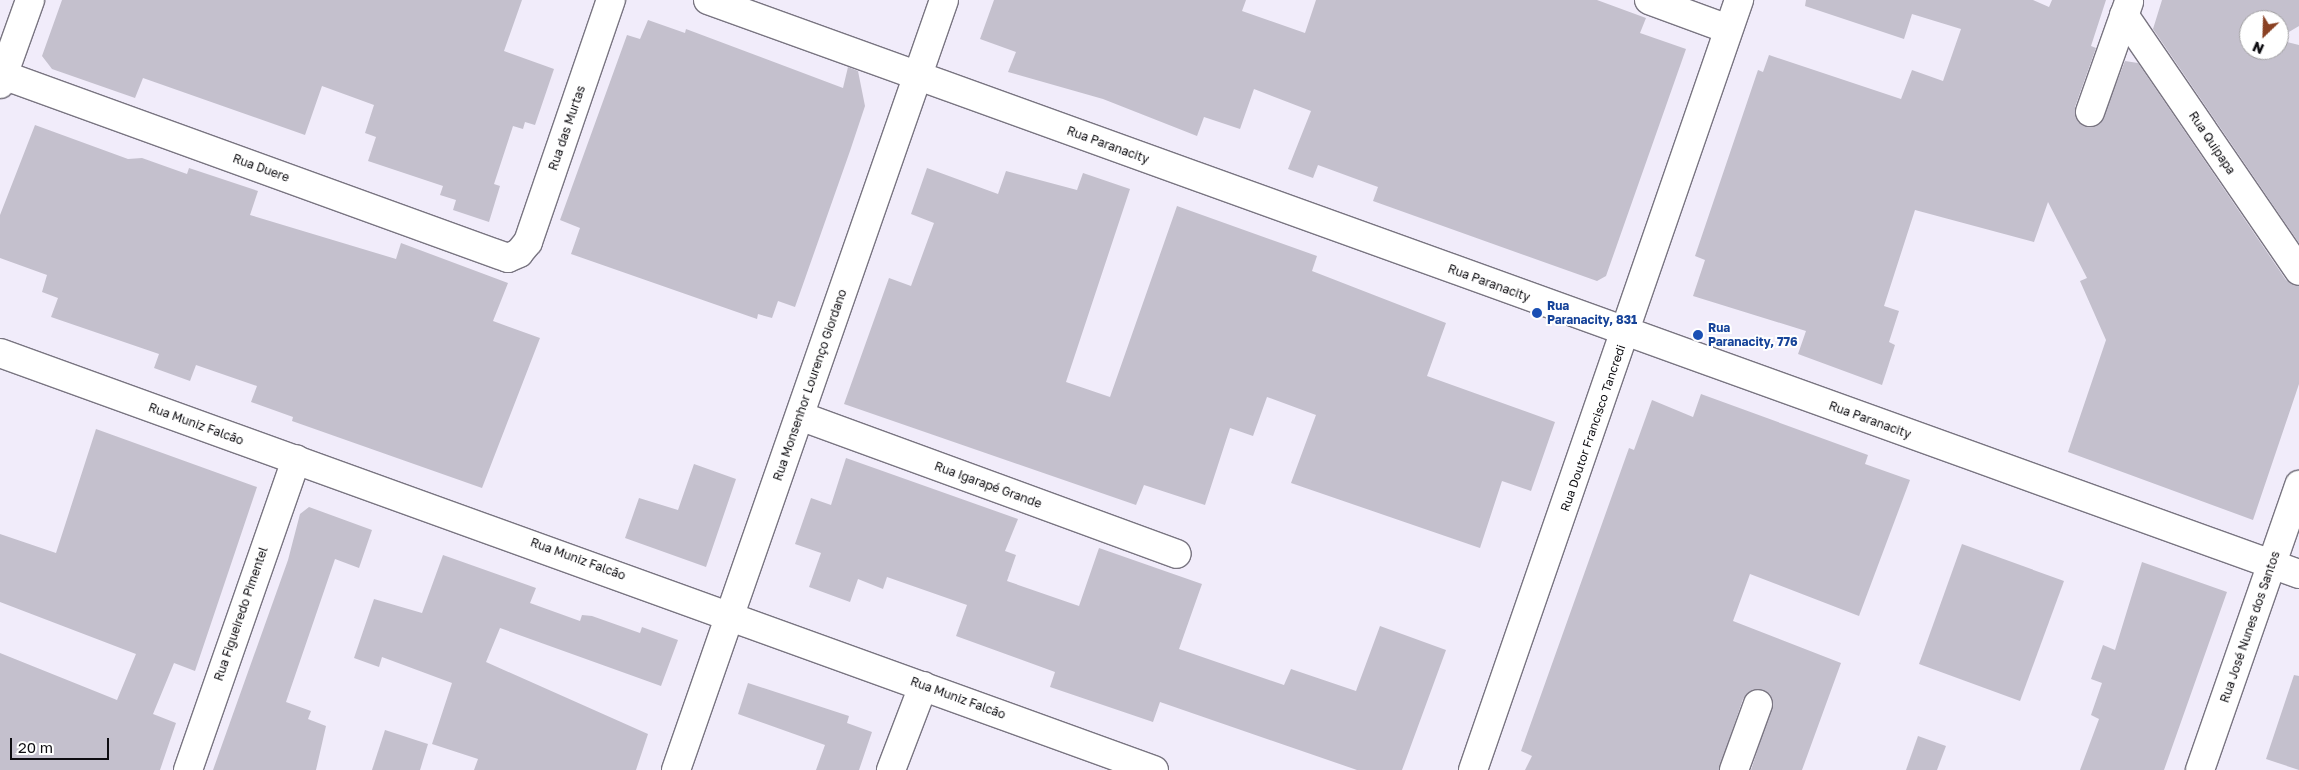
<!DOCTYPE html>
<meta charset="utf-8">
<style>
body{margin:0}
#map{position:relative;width:2299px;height:770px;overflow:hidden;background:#f1ecfa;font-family:"Golos Text",sans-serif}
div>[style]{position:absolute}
.building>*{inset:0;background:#c4c0cd}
.roads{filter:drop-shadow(1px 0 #797581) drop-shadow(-1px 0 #797581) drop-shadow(0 1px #797581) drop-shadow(0 -1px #797581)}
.minor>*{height:28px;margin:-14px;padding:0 14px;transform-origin:14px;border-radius:14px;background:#fff}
.dots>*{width:14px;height:14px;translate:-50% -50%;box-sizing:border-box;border:2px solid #fff;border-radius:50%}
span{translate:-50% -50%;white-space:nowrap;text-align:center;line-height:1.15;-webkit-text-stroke:4px #fff;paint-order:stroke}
.street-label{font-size:12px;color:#0e0d11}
.transit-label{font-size:12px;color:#164399;font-weight:700}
.left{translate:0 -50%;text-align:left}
.north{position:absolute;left:2239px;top:10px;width:50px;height:50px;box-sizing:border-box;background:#fff;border:1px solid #9f9ea0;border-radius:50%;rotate:204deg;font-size:14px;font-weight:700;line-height:20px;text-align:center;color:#0e0d11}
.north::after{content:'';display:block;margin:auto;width:18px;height:22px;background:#8a4123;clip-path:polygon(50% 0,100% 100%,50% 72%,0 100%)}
.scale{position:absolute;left:10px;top:738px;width:99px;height:22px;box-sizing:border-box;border:2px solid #0e0d11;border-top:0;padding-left:6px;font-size:15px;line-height:18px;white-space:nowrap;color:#0e0d11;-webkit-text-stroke:4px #fff;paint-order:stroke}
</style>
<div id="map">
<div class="building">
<div style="clip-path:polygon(62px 0,522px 0,504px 51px,554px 69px,535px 125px,525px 122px,523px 129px,513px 126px,494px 184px,500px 186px,489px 222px,453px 210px,456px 200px,440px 195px,443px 186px,368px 161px,376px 137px,365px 133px,374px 105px,322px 86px,305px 135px,143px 78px,135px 98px,52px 69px,42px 56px)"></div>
<div style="clip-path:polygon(994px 0,1246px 0,1242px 11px,1305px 33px,1316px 0,1597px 0,1646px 18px,1640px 33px,1686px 49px,1606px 276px,1597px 281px,1373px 201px,1378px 187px,1318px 165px,1313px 178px,1288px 169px,1311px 111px,1254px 89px,1240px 129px,1204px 117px,1197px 136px,1103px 99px,1008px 72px,1016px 52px,980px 39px)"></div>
<div style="clip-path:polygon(1806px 0,2033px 0,2049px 7px,2052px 0,2106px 0,2091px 46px,2096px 48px,2075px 107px,2078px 122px,2092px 127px,2100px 124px,2125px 61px,2138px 63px,2286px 280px,2299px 286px,2299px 384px,2253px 520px,2068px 452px,2106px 340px,2080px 281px,2087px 278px,2048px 202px,2034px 242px,1915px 210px,1884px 306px,1899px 311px,1889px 342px,1895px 345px,1882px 385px,1798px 354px,1806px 331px,1693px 296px,1705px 260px,1695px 256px,1758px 70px,1763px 72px,1769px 55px,1901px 99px,1912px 70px,1943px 81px,1961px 29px,1912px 14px,1904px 39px,1805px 6px)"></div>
<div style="clip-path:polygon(2162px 0,2299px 0,2299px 26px,2279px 38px,2279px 20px,2249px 20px,2249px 50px,2279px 50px,2279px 40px,2299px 45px,2299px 243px,2153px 29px)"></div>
<div style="clip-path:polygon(648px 20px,685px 33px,686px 29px,843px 88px,848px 67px,858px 71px,865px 106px,850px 151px,795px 307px,778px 301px,772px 318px,758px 314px,757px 319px,571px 254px,580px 228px,560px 220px,627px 35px,640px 39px)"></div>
<div style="clip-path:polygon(35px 125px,128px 159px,142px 158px,187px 174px,189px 168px,258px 191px,250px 215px,396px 259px,401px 243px,508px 283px,493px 321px,540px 338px,482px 488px,292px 421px,293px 417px,251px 402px,257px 386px,196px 365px,190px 381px,154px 368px,159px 354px,51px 317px,58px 298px,42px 292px,47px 275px,0 258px,0 215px)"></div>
<div style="clip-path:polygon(927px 168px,998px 194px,1006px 171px,1077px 190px,1083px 173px,1130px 189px,1066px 382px,1110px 397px,1177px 206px,1317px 256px,1312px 271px,1446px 323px,1427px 376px,1555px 422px,1531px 491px,1502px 481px,1480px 548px,1291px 483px,1316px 415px,1267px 397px,1253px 436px,1230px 428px,1205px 505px,1144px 485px,1136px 505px,844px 404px,889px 278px,911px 286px,934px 223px,911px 214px)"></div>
<div style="clip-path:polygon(1701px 394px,1868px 455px,1865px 464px,1910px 480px,1859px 616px,1750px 574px,1733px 621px,1841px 663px,1802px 770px,1751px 770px,1773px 702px,1770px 694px,1756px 689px,1743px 699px,1719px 770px,1525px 770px,1532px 756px,1521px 751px,1629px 448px,1634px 450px,1652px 400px,1693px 417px)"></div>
<div style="clip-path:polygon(96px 429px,257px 487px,195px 671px,174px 663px,153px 714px,176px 723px,160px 770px,0 770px,0 653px,117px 700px,136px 654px,0 602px,0 534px,56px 553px)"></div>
<div style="clip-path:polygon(846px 458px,1018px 519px,1005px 551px,1016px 555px,1007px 581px,1079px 606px,1099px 548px,1202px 584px,1179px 649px,1284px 685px,1291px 669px,1356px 691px,1380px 626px,1446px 650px,1402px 770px,1357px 770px,1160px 702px,1153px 722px,1050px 687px,1055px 672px,956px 636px,967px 605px,887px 577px,883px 589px,858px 579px,850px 602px,809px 587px,821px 553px,795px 544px,811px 498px,831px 505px)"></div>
<div style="clip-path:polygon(694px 464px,736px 479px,706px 567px,625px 538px,639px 498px,678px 510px)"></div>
<div style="clip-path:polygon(309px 507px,372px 530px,359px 568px,335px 559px,286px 702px,311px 711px,308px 719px,326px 726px,316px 770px,213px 770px,288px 560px,300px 514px)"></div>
<div style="clip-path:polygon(1962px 544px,2064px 581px,2020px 701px,1919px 664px)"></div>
<div style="clip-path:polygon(443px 555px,536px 588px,530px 603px,580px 621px,582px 615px,592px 616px,640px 633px,642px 627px,678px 640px,661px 686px,500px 628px,486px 662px,648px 734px,636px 770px,474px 770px,478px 759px,432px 744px,452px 683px,382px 657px,379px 667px,354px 658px,374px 599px,422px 613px)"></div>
<div style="clip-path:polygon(2142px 562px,2227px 592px,2164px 770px,2080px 770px,2099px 719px,2091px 715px,2102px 683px,2091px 679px,2103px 645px,2115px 650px)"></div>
<div style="clip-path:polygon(2294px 675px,2299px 676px,2299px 770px,2266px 759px)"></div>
<div style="clip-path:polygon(748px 683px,849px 716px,847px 723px,872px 732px,859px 770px,816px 770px,825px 745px,738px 714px)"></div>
<div style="clip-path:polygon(385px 730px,428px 744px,420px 770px,372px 770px)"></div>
<div style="clip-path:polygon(1918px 736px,1946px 746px,1937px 770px,1906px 770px)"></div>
</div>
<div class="roads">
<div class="minor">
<div style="left:708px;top:0;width:1691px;rotate:19.84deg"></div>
<div style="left:1649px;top:0;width:84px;rotate:20.2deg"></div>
<div style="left:2124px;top:15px;width:310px;rotate:55.6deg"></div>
<div style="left:3px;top:75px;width:537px;rotate:19.92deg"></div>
<div style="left:508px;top:258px;width:12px;rotate:-24deg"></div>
<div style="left:519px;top:253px;width:14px;rotate:-51deg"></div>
<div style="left:528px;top:242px;width:256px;rotate:-71.1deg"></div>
<div style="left:0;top:84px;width:89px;rotate:-70.3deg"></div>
<div style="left:2090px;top:112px;width:117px;rotate:-70.5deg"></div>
<div style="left:0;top:353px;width:1227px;rotate:19.87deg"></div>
<div style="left:800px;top:416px;width:401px;rotate:20.1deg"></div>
<div style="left:188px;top:770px;width:329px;rotate:-70.8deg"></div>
<div style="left:676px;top:770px;width:815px;rotate:-70.81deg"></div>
<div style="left:891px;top:770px;width:90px;rotate:-69.1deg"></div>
<div style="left:1473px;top:770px;width:815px;rotate:-70.94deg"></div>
<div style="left:1734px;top:770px;width:70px;rotate:-70deg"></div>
<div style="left:2200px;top:770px;width:302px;rotate:-70.8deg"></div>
</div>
</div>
<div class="dots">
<div style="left:1537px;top:313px;background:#1a4fb4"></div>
<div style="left:1698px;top:335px;background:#1a4fb4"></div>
</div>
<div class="street-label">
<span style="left:567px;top:128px;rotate:-71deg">Rua das Murtas</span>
<span style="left:2212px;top:143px;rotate:56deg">Rua Quipapa</span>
<span style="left:1108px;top:145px;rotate:20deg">Rua Paranacity</span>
<span style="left:261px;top:168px;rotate:20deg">Rua Duere</span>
<span style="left:1489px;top:283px;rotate:20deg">Rua Paranacity</span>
<span style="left:810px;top:385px;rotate:-71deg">Rua Monsenhor Lourenço Giordano</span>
<span style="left:1870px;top:420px;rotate:20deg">Rua Paranacity</span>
<span style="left:196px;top:424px;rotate:20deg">Rua Muniz Falcão</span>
<span style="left:1593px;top:428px;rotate:-71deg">Rua Doutor Francisco Tancredi</span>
<span style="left:988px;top:485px;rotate:20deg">Rua Igarapé Grande</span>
<span style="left:578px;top:559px;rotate:20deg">Rua Muniz Falcão</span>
<span style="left:241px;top:614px;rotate:-71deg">Rua Figueiredo Pimentel</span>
<span style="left:2250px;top:627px;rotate:-71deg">Rua José Nunes dos Santos</span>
<span style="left:958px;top:698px;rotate:20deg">Rua Muniz Falcão</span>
</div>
<div class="transit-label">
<span class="left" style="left:1547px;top:313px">Rua<br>Paranacity, 831</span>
<span class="left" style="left:1708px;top:335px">Rua<br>Paranacity, 776</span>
</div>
<div class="north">N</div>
<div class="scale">20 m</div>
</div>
